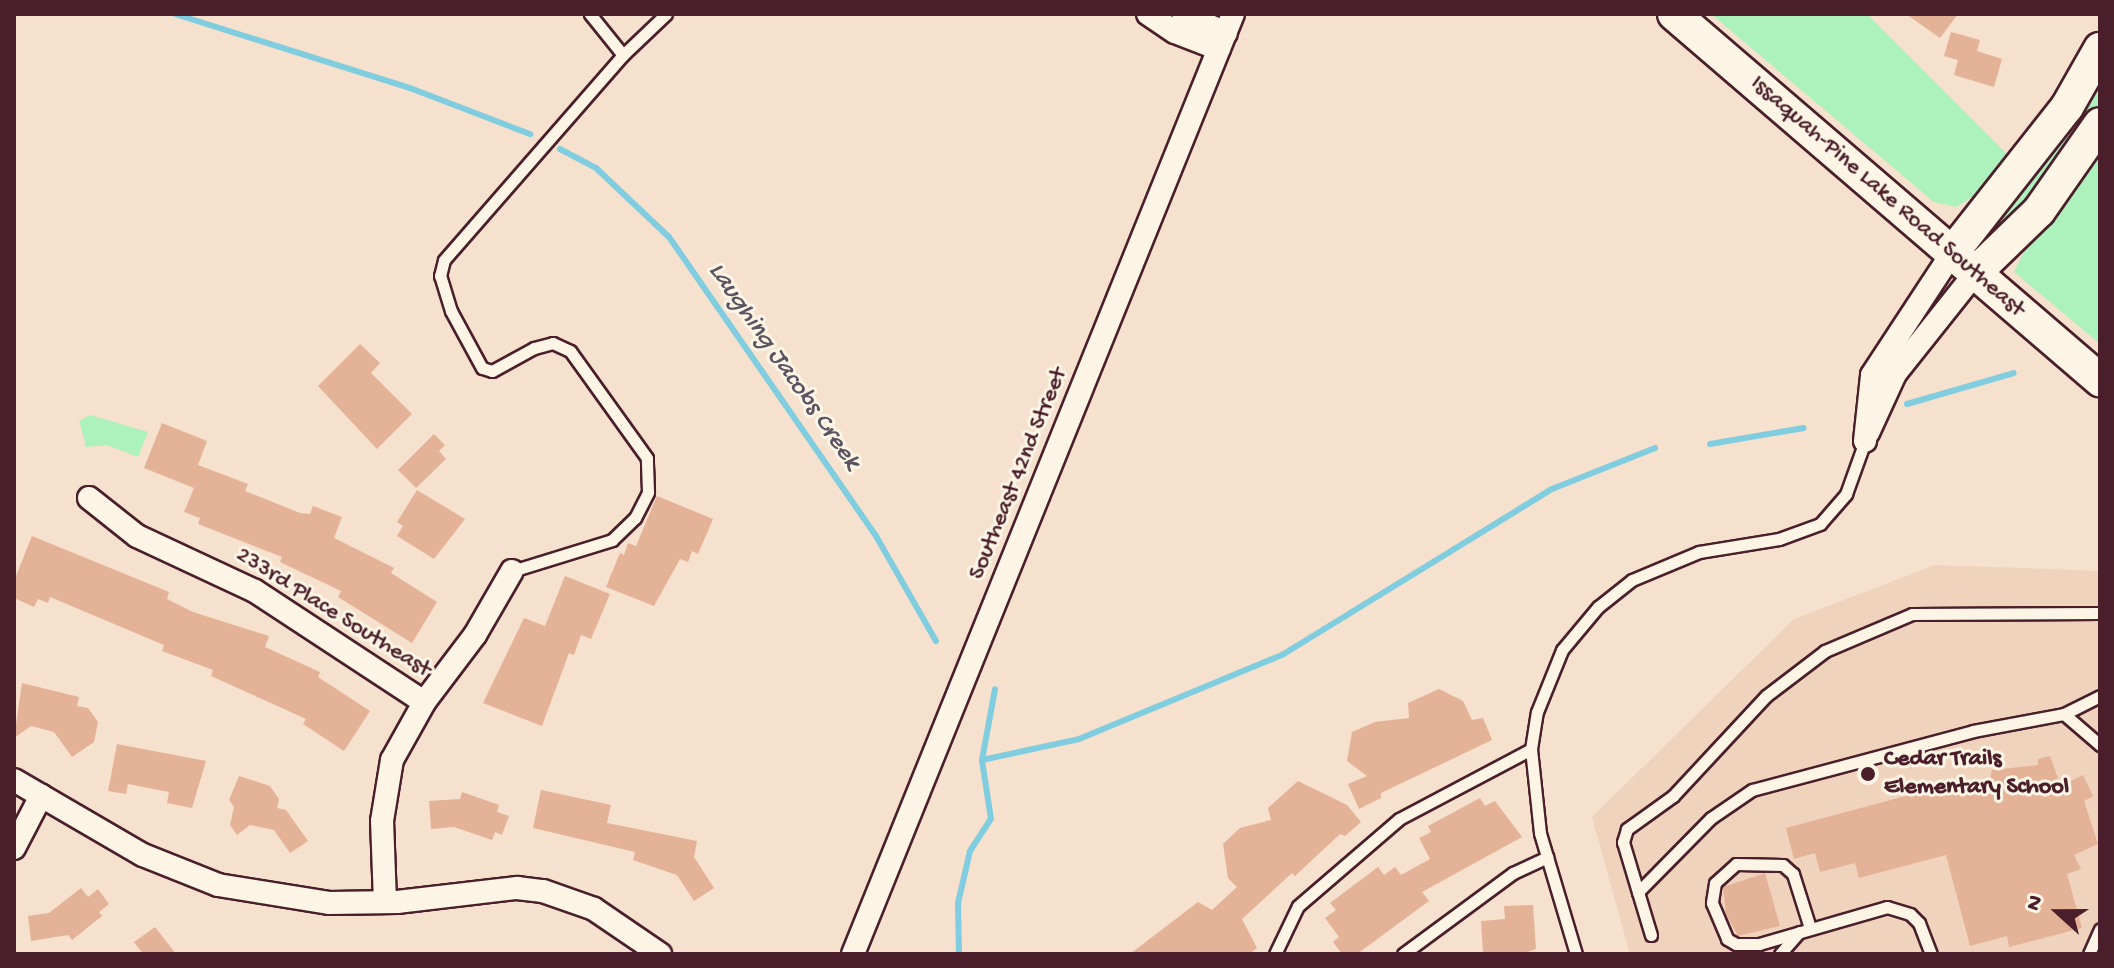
<!DOCTYPE html>
<style>
body{margin:0}
#map{position:relative;width:2114px;height:968px;overflow:hidden;background:#f5e1cd;font-family:"Gochi Hand",sans-serif}
div>[style]{position:absolute}
.built>*{inset:0;background:#f0d3bc}
.green>*{inset:0;background:#adf1bc}
.stream>*{height:6px;margin:-3px;padding:0 3px;transform-origin:3px;border-radius:3px;background:#80cddf}
.building>*{inset:0;background:#e4b296}
.roads{filter:drop-shadow(2px 0 #4a1f2b) drop-shadow(-2px 0 #4a1f2b) drop-shadow(0 2px #4a1f2b) drop-shadow(0 -2px #4a1f2b)}
.lane>*{height:11px;margin:-5.5px;padding:0 5.5px;transform-origin:5.5px;border-radius:5.5px;background:#fcf5e5}
.street>*{height:22px;margin:-11px;padding:0 11px;transform-origin:11px;border-radius:11px;background:#fcf5e5}
.secondary>*{height:32px;margin:-16px;padding:0 16px;transform-origin:16px;border-radius:16px;background:#fcf5e5}
.dots>*{width:22px;height:22px;translate:-50% -50%;box-sizing:border-box;border:4px solid #fcf5e5;border-radius:50%}
span{translate:-50% -50%;white-space:nowrap;text-align:center;line-height:1.15;-webkit-text-stroke:6px #fcf5e5;paint-order:stroke}
.street-label{font-size:24px;color:#4a1f2b}
.poi-label{font-size:24px;color:#4a1f2b;font-weight:700}
.left{translate:0 -50%;text-align:left}
.water-label{font-size:26px;color:#5a5361;font-style:italic}
.frame{position:absolute;inset:0;border:16px solid #4a1f2b;pointer-events:none}
.north{position:absolute;left:2018px;top:872px;width:80px;height:80px;-webkit-text-stroke:6px #fcf5e5;paint-order:stroke;rotate:291deg;font-size:22px;font-weight:700;line-height:32px;text-align:center;color:#4a1f2b}
.north::after{content:'';display:block;margin:auto;width:28px;height:36px;background:#4a1f2b;clip-path:polygon(50% 0,100% 100%,50% 72%,0 100%)}
</style>
<div id="map">
<div class="built">
<div style="clip-path:polygon(1935px 565px,2100px 571px,2100px 954px,1630px 954px,1592px 817px,1794px 619px)"></div>
</div>
<div class="green">
<div style="clip-path:polygon(1711px 14px,1867px 14px,2020px 167px,1956px 207px,1934px 202px)"></div>
<div style="clip-path:polygon(2100px 75px,2100px 106px,2088px 131px,1997px 245px,1985px 236px)"></div>
<div style="clip-path:polygon(2100px 152px,2100px 344px,2014px 272px,2032px 235px)"></div>
<div style="clip-path:polygon(90px 415px,148px 432px,138px 457px,107px 445px,86px 447px,79px 421px)"></div>
</div>
<div class="stream">
<div style="left:175px;top:14px;width:246px;rotate:17.5deg"></div>
<div style="left:410px;top:88px;width:129px;rotate:21deg"></div>
<div style="left:560px;top:149px;width:41px;rotate:27.8deg"></div>
<div style="left:596px;top:168px;width:100px;rotate:43.4deg"></div>
<div style="left:669px;top:237px;width:364px;rotate:55.3deg"></div>
<div style="left:876px;top:536px;width:121px;rotate:60.3deg"></div>
<div style="left:1907px;top:404px;width:111px;rotate:-16.2deg"></div>
<div style="left:1710px;top:444px;width:95px;rotate:-9.7deg"></div>
<div style="left:982px;top:760px;width:99px;rotate:-12.2deg"></div>
<div style="left:1079px;top:739px;width:220px;rotate:-22.5deg"></div>
<div style="left:1282px;top:655px;width:317px;rotate:-31.6deg"></div>
<div style="left:1552px;top:489px;width:111px;rotate:-21.7deg"></div>
<div style="left:959px;top:954px;width:51px;rotate:-91.1deg"></div>
<div style="left:958px;top:903px;width:53px;rotate:-77deg"></div>
<div style="left:970px;top:851px;width:38px;rotate:-57deg"></div>
<div style="left:991px;top:819px;width:60px;rotate:-98.7deg"></div>
<div style="left:982px;top:760px;width:72px;rotate:-79.6deg"></div>
</div>
<div class="building">
<div style="clip-path:polygon(1906px 14px,1958px 14px,1940px 38px)"></div>
<div style="clip-path:polygon(1951px 32px,1980px 40px,1977px 51px,2002px 59px,1994px 87px,1954px 75px,1958px 60px,1944px 56px)"></div>
<div style="clip-path:polygon(360px 344px,380px 363px,371px 373px,412px 414px,377px 449px,318px 386px)"></div>
<div style="clip-path:polygon(162px 423px,207px 441px,198px 465px,248px 484px,245px 491px,300px 513px,310px 514px,313px 506px,342px 517px,334px 538px,394px 568px,391px 573px,437px 602px,412px 643px,338px 597px,341px 591px,280px 562px,282px 557px,198px 524px,200px 518px,184px 512px,194px 488px,144px 468px)"></div>
<div style="clip-path:polygon(434px 434px,445px 445px,439px 451px,446px 459px,416px 488px,398px 470px)"></div>
<div style="clip-path:polygon(417px 490px,465px 519px,434px 559px,397px 536px,403px 526px,397px 522px)"></div>
<div style="clip-path:polygon(657px 496px,713px 519px,698px 554px,692px 551px,688px 562px,680px 559px,654px 606px,606px 587px,620px 553px,624px 555px,628px 543px,636px 546px)"></div>
<div style="clip-path:polygon(32px 536px,169px 592px,167px 599px,193px 612px,269px 636px,265px 647px,320px 672px,318px 677px,370px 711px,344px 751px,303px 724px,306px 719px,211px 676px,213px 670px,162px 651px,164px 645px,50px 597px,48px 603px,38px 599px,34px 607px,14px 598px,14px 581px)"></div>
<div style="clip-path:polygon(565px 576px,610px 594px,591px 639px,581px 635px,574px 655px,569px 653px,542px 726px,483px 703px,524px 618px,545px 626px)"></div>
<div style="clip-path:polygon(22px 683px,79px 697px,77px 706px,88px 708px,98px 722px,94px 742px,72px 757px,54px 732px,31px 726px,14px 738px)"></div>
<div style="clip-path:polygon(1439px 689px,1463px 701px,1472px 720px,1483px 718px,1492px 740px,1381px 793px,1381px 798px,1359px 809px,1348px 784px,1367px 776px,1347px 761px,1352px 732px,1375px 722px,1409px 718px,1408px 703px)"></div>
<div style="clip-path:polygon(117px 744px,206px 761px,192px 808px,167px 803px,169px 792px,128px 784px,126px 794px,108px 791px)"></div>
<div style="clip-path:polygon(2050px 756px,2061px 786px,2083px 775px,2093px 796px,2084px 801px,2098px 844px,2074px 855px,2081px 869px,2067px 874px,2082px 928px,2009px 947px,2007px 936px,1970px 946px,1946px 855px,1859px 878px,1855px 863px,1820px 872px,1815px 853px,1794px 859px,1786px 828px,1962px 781px,1963px 786px,1990px 779px,1992px 770px,2038px 765px,2038px 759px)"></div>
<div style="clip-path:polygon(239px 776px,270px 786px,279px 799px,277px 808px,286px 810px,308px 841px,290px 853px,274px 830px,250px 825px,237px 835px,230px 825px,234px 807px,229px 800px)"></div>
<div style="clip-path:polygon(1298px 781px,1347px 805px,1361px 822px,1345px 836px,1340px 834px,1295px 876px,1292px 873px,1242px 919px,1257px 948px,1249px 954px,1130px 954px,1198px 902px,1212px 910px,1237px 887px,1228px 878px,1223px 844px,1240px 828px,1271px 820px,1268px 808px)"></div>
<div style="clip-path:polygon(541px 790px,611px 805px,607px 823px,697px 841px,694px 857px,714px 888px,694px 901px,677px 875px,633px 860px,635px 852px,533px 828px)"></div>
<div style="clip-path:polygon(462px 792px,499px 805px,497px 812px,509px 816px,502px 835px,495px 832px,492px 840px,454px 827px,431px 829px,429px 801px,460px 799px)"></div>
<div style="clip-path:polygon(1480px 798px,1485px 806px,1495px 801px,1522px 837px,1422px 892px,1429px 901px,1357px 954px,1342px 954px,1333px 942px,1339px 937px,1325px 918px,1336px 910px,1330px 903px,1378px 867px,1384px 875px,1395px 867px,1401px 875px,1430px 859px,1419px 838px,1431px 832px,1428px 826px)"></div>
<div style="clip-path:polygon(1765px 873px,1780px 926px,1738px 936px,1726px 914px,1723px 887px)"></div>
<div style="clip-path:polygon(81px 888px,88px 897px,98px 889px,109px 904px,99px 912px,102px 916px,72px 940px,68px 935px,31px 941px,28px 916px,49px 913px)"></div>
<div style="clip-path:polygon(1533px 905px,1536px 949px,1522px 954px,1483px 952px,1481px 921px,1505px 919px,1504px 906px)"></div>
<div style="clip-path:polygon(155px 927px,176px 954px,143px 954px,134px 942px)"></div>
</div>
<div class="roads">
<div class="lane">
<div style="left:623px;top:55px;width:59px;rotate:-43.6deg"></div>
<div style="left:512px;top:571px;width:105px;rotate:-17.2deg"></div>
<div style="left:612px;top:540px;width:32px;rotate:-44deg"></div>
<div style="left:635px;top:518px;width:29px;rotate:-63deg"></div>
<div style="left:648px;top:492px;width:34px;rotate:-92deg"></div>
<div style="left:647px;top:458px;width:132px;rotate:-125.7deg"></div>
<div style="left:570px;top:351px;width:19px;rotate:-155deg"></div>
<div style="left:553px;top:343px;width:20px;rotate:165deg"></div>
<div style="left:534px;top:348px;width:48px;rotate:151.3deg"></div>
<div style="left:492px;top:371px;width:10px;rotate:-163deg"></div>
<div style="left:482px;top:368px;width:65px;rotate:-118.5deg"></div>
<div style="left:451px;top:311px;width:37px;rotate:-107deg"></div>
<div style="left:440px;top:276px;width:16px;rotate:-76deg"></div>
<div style="left:444px;top:260px;width:272px;rotate:-48.9deg"></div>
<div style="left:623px;top:55px;width:53px;rotate:-128.8deg"></div>
<div style="left:2100px;top:613px;width:188px;rotate:179.7deg"></div>
<div style="left:1912px;top:614px;width:95px;rotate:157deg"></div>
<div style="left:1825px;top:651px;width:74px;rotate:142.7deg"></div>
<div style="left:1766px;top:696px;width:137px;rotate:132.9deg"></div>
<div style="left:1673px;top:796px;width:57px;rotate:144.3deg"></div>
<div style="left:1627px;top:829px;width:14px;rotate:107deg"></div>
<div style="left:1623px;top:842px;width:52px;rotate:73.3deg"></div>
<div style="left:1638px;top:892px;width:104px;rotate:-45.4deg"></div>
<div style="left:1711px;top:818px;width:50px;rotate:-34.3deg"></div>
<div style="left:1752px;top:790px;width:229px;rotate:-14.9deg"></div>
<div style="left:1973px;top:731px;width:93px;rotate:-10.6deg"></div>
<div style="left:2064px;top:714px;width:40px;rotate:-26.6deg"></div>
<div style="left:2064px;top:714px;width:48px;rotate:40.7deg"></div>
<div style="left:1638px;top:892px;width:45px;rotate:73.2deg"></div>
<div style="left:1810px;top:928px;width:57px;rotate:-107.5deg"></div>
<div style="left:1793px;top:874px;width:13px;rotate:-138deg"></div>
<div style="left:1783px;top:865px;width:47px;rotate:-178.8deg"></div>
<div style="left:1736px;top:864px;width:28px;rotate:138deg"></div>
<div style="left:1715px;top:883px;width:20px;rotate:99deg"></div>
<div style="left:1712px;top:903px;width:39px;rotate:67deg"></div>
<div style="left:1727px;top:939px;width:10px;rotate:29deg"></div>
<div style="left:1736px;top:944px;width:23px"></div>
<div style="left:1759px;top:944px;width:133px;rotate:-16.1deg"></div>
<div style="left:1887px;top:907px;width:24px;rotate:17deg"></div>
<div style="left:1910px;top:914px;width:13px;rotate:45deg"></div>
<div style="left:1919px;top:923px;width:33px;rotate:69deg"></div>
<div style="left:1275px;top:954px;width:53px;rotate:-64.4deg"></div>
<div style="left:1298px;top:906px;width:133px;rotate:-40.7deg"></div>
<div style="left:1399px;top:819px;width:149px;rotate:-27.9deg"></div>
<div style="left:1403px;top:954px;width:137px;rotate:-36.4deg"></div>
<div style="left:1513px;top:873px;width:38px;rotate:-25deg"></div>
<div style="left:1576px;top:954px;width:126px;rotate:-106.6deg"></div>
<div style="left:1540px;top:833px;width:84px;rotate:-96.1deg"></div>
<div style="left:1531px;top:749px;width:37px;rotate:-81deg"></div>
<div style="left:1537px;top:712px;width:67px;rotate:-68deg"></div>
<div style="left:1562px;top:650px;width:56px;rotate:-50.1deg"></div>
<div style="left:1598px;top:607px;width:43px;rotate:-38.5deg"></div>
<div style="left:1632px;top:580px;width:73px;rotate:-22.7deg"></div>
<div style="left:1699px;top:552px;width:81px;rotate:-9.2deg"></div>
<div style="left:1779px;top:539px;width:44px;rotate:-20.1deg"></div>
<div style="left:1820px;top:524px;width:40px;rotate:-49deg"></div>
<div style="left:1846px;top:494px;width:56px;rotate:-70.3deg"></div>
<div style="left:1780px;top:954px;width:29px;rotate:-49deg"></div>
<div style="left:2089px;top:954px;width:27px;rotate:-66deg"></div>
</div>
<div class="street">
<div style="left:1148px;top:14px;width:32px;rotate:34deg"></div>
<div style="left:1175px;top:32px;width:47px;rotate:21.1deg"></div>
<div style="left:1183px;top:14px;width:47px;rotate:23.8deg"></div>
<div style="left:1868px;top:433px;width:65px;rotate:-65.4deg"></div>
<div style="left:1895px;top:374px;width:130px;rotate:-51.5deg"></div>
<div style="left:1865px;top:441px;width:66px;rotate:-83.9deg"></div>
<div style="left:1872px;top:375px;width:146px;rotate:-56.7deg"></div>
<div style="left:89px;top:498px;width:61px;rotate:38.4deg"></div>
<div style="left:137px;top:536px;width:130px;rotate:25deg"></div>
<div style="left:255px;top:591px;width:202px;rotate:33.3deg"></div>
<div style="left:14px;top:780px;width:149px;rotate:30.2deg"></div>
<div style="left:143px;top:855px;width:81px;rotate:21.8deg"></div>
<div style="left:218px;top:885px;width:112px;rotate:9.2deg"></div>
<div style="left:329px;top:903px;width:68px;rotate:-0.8deg"></div>
<div style="left:397px;top:902px;width:121px;rotate:-6.7deg"></div>
<div style="left:517px;top:888px;width:26px;rotate:7deg"></div>
<div style="left:543px;top:891px;width:54px;rotate:19.4deg"></div>
<div style="left:594px;top:909px;width:80px;rotate:34.3deg"></div>
<div style="left:14px;top:848px;width:59px;rotate:-62.6deg"></div>
<div style="left:385px;top:902px;width:81px;rotate:-92.1deg"></div>
<div style="left:382px;top:821px;width:62px;rotate:-80.7deg"></div>
<div style="left:392px;top:760px;width:68px;rotate:-60.8deg"></div>
<div style="left:425px;top:701px;width:83px;rotate:-52.9deg"></div>
<div style="left:475px;top:635px;width:74px;rotate:-60deg"></div>
<div style="left:853px;top:954px;width:1014px;rotate:-67.99deg"></div>
</div>
<div class="secondary">
<div style="left:1674px;top:14px;width:562px;rotate:40.67deg"></div>
<div style="left:1952px;top:253px;width:186px;rotate:-51.8deg"></div>
<div style="left:2067px;top:107px;width:67px;rotate:-60.4deg"></div>
<div style="left:1976px;top:272px;width:88px;rotate:-44.1deg"></div>
<div style="left:2039px;top:211px;width:106px;rotate:-55deg"></div>
</div>
</div>
<div class="dots">
<div style="left:1868px;top:774px;background:#4a1f2b"></div>
</div>
<div class="street-label">
<span style="left:1887px;top:197px;rotate:41deg">Issaquah-Pine Lake Road Southeast</span>
<span style="left:1019px;top:474px;rotate:-68deg">Southeast 42nd Street</span>
<span style="left:333px;top:613px;rotate:32deg">233rd Place Southeast</span>
</div>
<div class="poi-label">
<span class="left" style="left:1884px;top:774px">Cedar Trails<br>Elementary School</span>
</div>
<div class="water-label">
<span style="left:783px;top:367px;rotate:55deg">Laughing Jacobs Creek</span>
</div>
<div class="frame"></div>
<div class="north">N</div>
</div>
